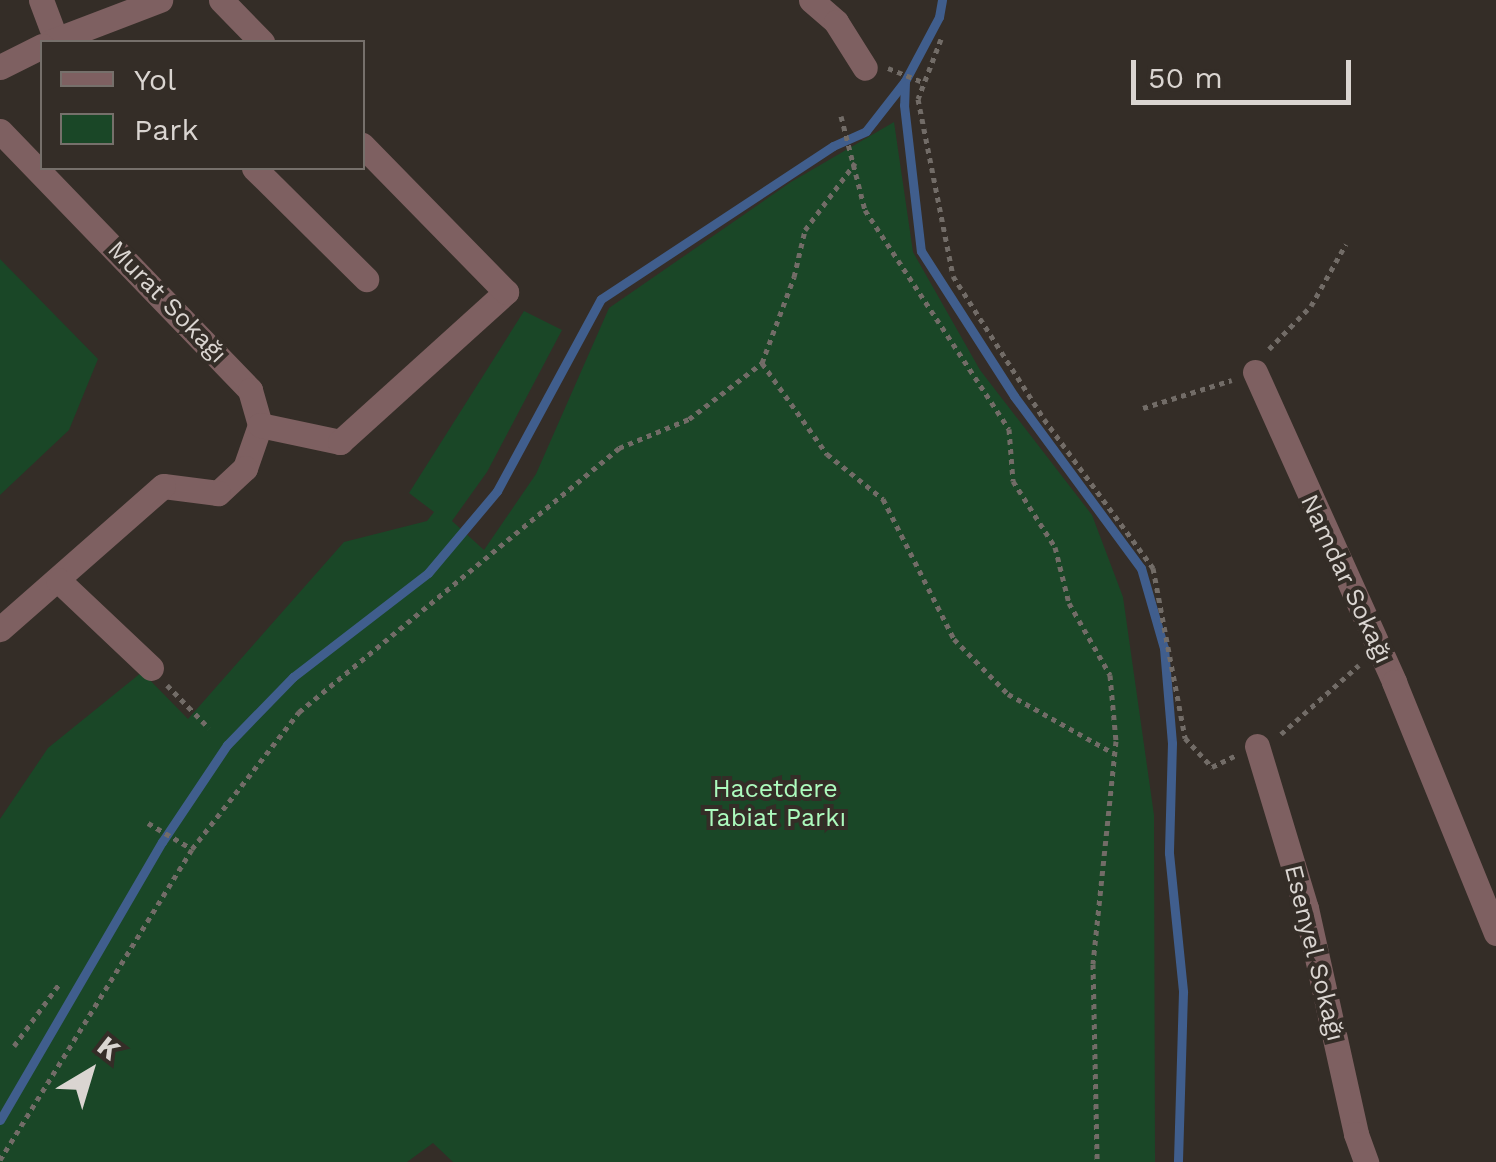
<!DOCTYPE html>
<meta charset="utf-8">
<style>
body{margin:0}
#map{position:relative;width:1496px;height:1162px;overflow:hidden;background:#342d27;font-family:"Work Sans",sans-serif}
div>[style]{position:absolute}
.green>*{inset:0;background:#1a4727}
.stream>*{height:9px;margin:-4.5px;padding:0 4.5px;transform-origin:4.5px;border-radius:4.5px;background:#405e8d}
.path>*{height:5px;margin-top:-2.5px;transform-origin:0;background:repeating-linear-gradient(90deg,#726c67 0 5px,transparent 0 10px)}
.minor>*{height:25px;margin:-12.5px;padding:0 12.5px;transform-origin:12.5px;border-radius:12.5px;background:#7e6061}
span{translate:-50% -50%;white-space:nowrap;text-align:center;line-height:1.15;-webkit-text-stroke:8px #342d27;paint-order:stroke}
.street-label{font-size:25px;color:#dad5d1}
.park-label{font-size:25px;color:#acfabd}
.legend{position:absolute;left:40px;top:40px;width:325px;height:130px;box-sizing:border-box;background:#342d27;border:2px solid #76706b;margin:0;padding:12px 18px;list-style:none;font-size:30px;color:#dad5d1}
.legend li{display:flex;align-items:center;gap:20px;height:50px}
.legend b{width:50px;border:2px solid #76706b}
.north{position:absolute;left:40px;top:1022px;width:100px;height:100px;-webkit-text-stroke:8px #342d27;paint-order:stroke;rotate:38deg;font-size:28px;font-weight:700;line-height:40px;text-align:center;color:#dad5d1}
.north::after{content:'';display:block;margin:auto;width:35px;height:45px;background:#dad5d1;clip-path:polygon(50% 0,100% 100%,50% 72%,0 100%)}
.scale{position:absolute;left:1131px;top:60px;width:220px;height:45px;box-sizing:border-box;border:5px solid #dad5d1;border-top:0;padding-left:12px;font-size:30px;line-height:35px;white-space:nowrap;color:#dad5d1;-webkit-text-stroke:8px #342d27;paint-order:stroke}
</style>
<div id="map">
<div class="green">
<div style="clip-path:polygon(894px 122px,913px 252px,980px 370px,1092px 515px,1123px 597px,1154px 815px,1155px 1162px,453px 1162px,433px 1143px,407px 1162px,0 1162px,0 819px,48px 748px,142px 672px,188px 719px,344px 542px,427px 521px,434px 512px,409px 493px,524px 311px,562px 330px,487px 472px,452px 521px,484px 550px,536px 474px,609px 308px,791px 182px)"></div>
<div style="clip-path:polygon(0 259px,98px 359px,69px 430px,0 495px)"></div>
</div>
<div class="stream">
<div style="left:942px;top:0;width:17px;rotate:100deg"></div>
<div style="left:939px;top:17px;width:72px;rotate:118deg"></div>
<div style="left:905px;top:81px;width:24px;rotate:92deg"></div>
<div style="left:904px;top:105px;width:147px;rotate:83.4deg"></div>
<div style="left:921px;top:251px;width:172px;rotate:57.3deg"></div>
<div style="left:1014px;top:396px;width:214px;rotate:53.6deg"></div>
<div style="left:1141px;top:568px;width:83px;rotate:74deg"></div>
<div style="left:1164px;top:648px;width:95px;rotate:85.2deg"></div>
<div style="left:1172px;top:743px;width:110px;rotate:91.6deg"></div>
<div style="left:1169px;top:853px;width:140px;rotate:84.2deg"></div>
<div style="left:1183px;top:992px;width:170px;rotate:91.7deg"></div>
<div style="left:0;top:1120px;width:322px;rotate:-59.8deg"></div>
<div style="left:162px;top:842px;width:117px;rotate:-56.2deg"></div>
<div style="left:227px;top:745px;width:95px;rotate:-45.9deg"></div>
<div style="left:293px;top:677px;width:170px;rotate:-37.6deg"></div>
<div style="left:428px;top:573px;width:107px;rotate:-49.9deg"></div>
<div style="left:497px;top:491px;width:218px;rotate:-61.6deg"></div>
<div style="left:601px;top:299px;width:278px;rotate:-33.4deg"></div>
<div style="left:833px;top:146px;width:36px;rotate:-24deg"></div>
<div style="left:866px;top:131px;width:63px;rotate:-52deg"></div>
</div>
<div class="path">
<div style="left:941px;top:39px;width:64px;rotate:111deg"></div>
<div style="left:918px;top:99px;width:180px;rotate:78.8deg"></div>
<div style="left:953px;top:276px;width:169px;rotate:57.5deg"></div>
<div style="left:1044px;top:419px;width:185px;rotate:53.8deg"></div>
<div style="left:1153px;top:568px;width:173px;rotate:79.3deg"></div>
<div style="left:1185px;top:738px;width:40px;rotate:47deg"></div>
<div style="left:1212px;top:767px;width:25px;rotate:-26deg"></div>
<div style="left:888px;top:68px;width:38px;rotate:22deg"></div>
<div style="left:841px;top:116px;width:97px;rotate:75.7deg"></div>
<div style="left:865px;top:210px;width:262px;rotate:56.7deg"></div>
<div style="left:1009px;top:429px;width:52px;rotate:85.6deg"></div>
<div style="left:1013px;top:481px;width:78px;rotate:57.5deg"></div>
<div style="left:1055px;top:547px;width:58px;rotate:76deg"></div>
<div style="left:1069px;top:603px;width:83px;rotate:60.3deg"></div>
<div style="left:1110px;top:675px;width:66px;rotate:84.8deg"></div>
<div style="left:1116px;top:741px;width:224px;rotate:95.9deg"></div>
<div style="left:1093px;top:964px;width:198px;rotate:88.8deg"></div>
<div style="left:1269px;top:349px;width:60px;rotate:-45.7deg"></div>
<div style="left:1311px;top:306px;width:71px;rotate:-60.6deg"></div>
<div style="left:762px;top:363px;width:112px;rotate:54.5deg"></div>
<div style="left:827px;top:454px;width:72px;rotate:38.8deg"></div>
<div style="left:883px;top:499px;width:157px;rotate:63.1deg"></div>
<div style="left:954px;top:639px;width:77px;rotate:45.5deg"></div>
<div style="left:1008px;top:694px;width:123px;rotate:29.3deg"></div>
<div style="left:1143px;top:408px;width:93px;rotate:-17.5deg"></div>
<div style="left:167px;top:685px;width:60px;rotate:45.7deg"></div>
<div style="left:1281px;top:734px;width:104px;rotate:-41.5deg"></div>
<div style="left:148px;top:823px;width:51px;rotate:30.6deg"></div>
<div style="left:14px;top:1046px;width:78px;rotate:-53.9deg"></div>
<div style="left:0;top:1160px;width:365px;rotate:-58.3deg"></div>
<div style="left:192px;top:849px;width:174px;rotate:-52deg"></div>
<div style="left:299px;top:712px;width:415px;rotate:-39.5deg"></div>
<div style="left:619px;top:448px;width:76px;rotate:-22.5deg"></div>
<div style="left:689px;top:419px;width:92px;rotate:-37.5deg"></div>
<div style="left:762px;top:363px;width:92px;rotate:-69.6deg"></div>
<div style="left:794px;top:277px;width:48px;rotate:-76.8deg"></div>
<div style="left:805px;top:230px;width:84px;rotate:-53.3deg"></div>
</div>
<div class="minor">
<div style="left:41px;top:0;width:43px;rotate:69.4deg"></div>
<div style="left:221px;top:0;width:59px;rotate:45.7deg"></div>
<div style="left:811px;top:0;width:33px;rotate:41deg"></div>
<div style="left:836px;top:22px;width:54px;rotate:57.8deg"></div>
<div style="left:50px;top:42px;width:118px;rotate:-20.9deg"></div>
<div style="left:0;top:67px;width:47px;rotate:-26.6deg"></div>
<div style="left:0;top:131px;width:360px;rotate:46deg"></div>
<div style="left:250px;top:390px;width:36px;rotate:74deg"></div>
<div style="left:260px;top:425px;width:46px;rotate:109.2deg"></div>
<div style="left:245px;top:468px;width:37px;rotate:137deg"></div>
<div style="left:218px;top:493px;width:55px;rotate:-172.7deg"></div>
<div style="left:163px;top:486px;width:217px;rotate:138.7deg"></div>
<div style="left:254px;top:168px;width:158px;rotate:44.7deg"></div>
<div style="left:1255px;top:372px;width:340px;rotate:65.8deg"></div>
<div style="left:1394px;top:682px;width:271px;rotate:67.9deg"></div>
<div style="left:260px;top:425px;width:82px;rotate:12deg"></div>
<div style="left:340px;top:442px;width:224px;rotate:-42.1deg"></div>
<div style="left:506px;top:292px;width:206px;rotate:-134.4deg"></div>
<div style="left:58px;top:580px;width:128px;rotate:43.4deg"></div>
<div style="left:1257px;top:746px;width:169px;rotate:73.2deg"></div>
<div style="left:1306px;top:908px;width:231px;rotate:77.5deg"></div>
<div style="left:1356px;top:1134px;width:30px;rotate:70deg"></div>
</div>
<div class="street-label">
<span style="left:167px;top:302px;rotate:46deg">Murat Sokağı</span>
<span style="left:1346px;top:579px;rotate:65deg">Namdar Sokağı</span>
<span style="left:1314px;top:953px;rotate:76deg">Esenyel Sokağı</span>
</div>
<div class="park-label">
<span style="left:775px;top:804px">Hacetdere<br>Tabiat Parkı</span>
</div>
<ul class="legend">
<li><b style="height:12px;background:#7e6061"></b>Yol</li>
<li><b style="height:28px;background:#1a4727"></b>Park</li>
</ul>
<div class="north">K</div>
<div class="scale">50 m</div>
</div>
